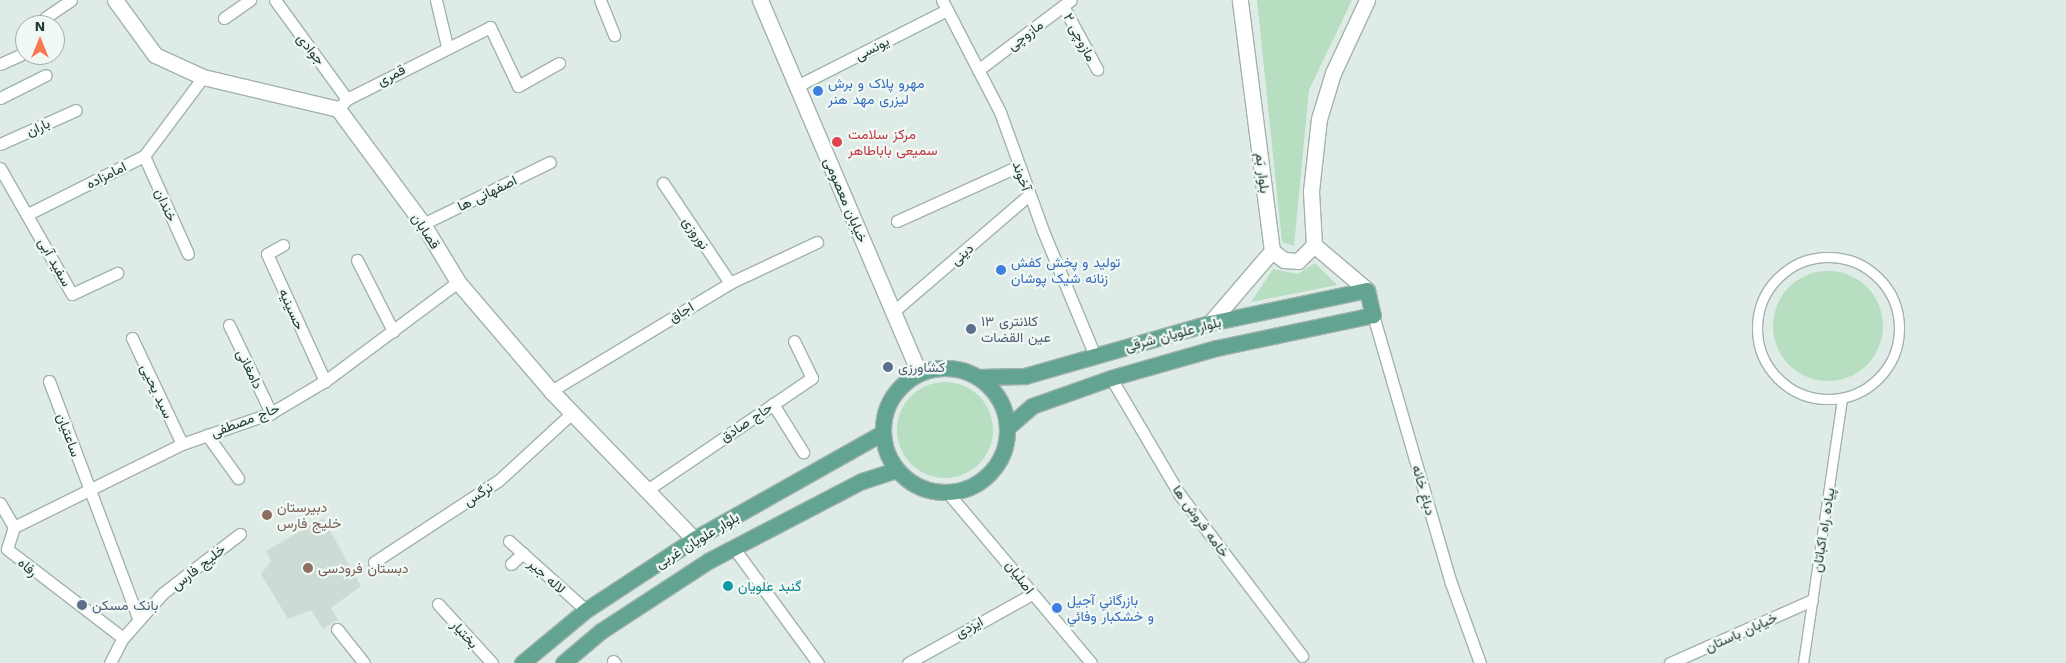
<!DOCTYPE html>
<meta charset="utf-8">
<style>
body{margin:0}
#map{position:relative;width:2066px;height:663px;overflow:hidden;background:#dfebe6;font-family:"Work Sans",Vazirmatn,sans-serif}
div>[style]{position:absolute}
.built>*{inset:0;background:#cddbd5}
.green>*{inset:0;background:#b7dec1}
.round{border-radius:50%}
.roads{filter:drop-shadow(1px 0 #a2b3ad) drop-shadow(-1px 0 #a2b3ad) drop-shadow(0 1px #a2b3ad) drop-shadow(0 -1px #a2b3ad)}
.pedestrian>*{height:9px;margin:-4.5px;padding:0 4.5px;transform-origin:4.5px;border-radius:4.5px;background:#fff}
.pedestrian>.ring{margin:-4.5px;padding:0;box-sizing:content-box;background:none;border:9px solid #fff;border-radius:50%}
.minor>*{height:11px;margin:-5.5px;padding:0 5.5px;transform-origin:5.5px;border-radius:5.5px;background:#fff}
.tertiary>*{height:15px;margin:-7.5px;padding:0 7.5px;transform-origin:7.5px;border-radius:7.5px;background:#fff}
.secondary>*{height:15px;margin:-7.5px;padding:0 7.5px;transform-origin:7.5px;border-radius:7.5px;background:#fff}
.primary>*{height:15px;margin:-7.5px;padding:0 7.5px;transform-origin:7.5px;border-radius:7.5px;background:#62a391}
.primary>.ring{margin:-7.5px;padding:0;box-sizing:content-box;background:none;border:15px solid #62a391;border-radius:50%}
.dots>*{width:14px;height:14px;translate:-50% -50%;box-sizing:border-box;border:2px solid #f0f8f4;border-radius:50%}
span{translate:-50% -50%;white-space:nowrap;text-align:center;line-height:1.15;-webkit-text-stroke:4.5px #f0f8f4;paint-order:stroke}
.street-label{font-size:14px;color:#203c34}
.shop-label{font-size:14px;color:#366cbe}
.left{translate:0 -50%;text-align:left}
.health-label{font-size:14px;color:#be3a42}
.service-label{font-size:14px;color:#4e5e75}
.education-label{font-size:14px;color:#785e54}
.culture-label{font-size:14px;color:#0d838f}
.north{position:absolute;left:15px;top:15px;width:50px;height:50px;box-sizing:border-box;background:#f0f8f4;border:1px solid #9dada7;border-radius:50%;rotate:0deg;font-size:14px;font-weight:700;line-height:20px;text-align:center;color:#203c34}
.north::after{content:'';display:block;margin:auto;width:18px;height:22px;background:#f87951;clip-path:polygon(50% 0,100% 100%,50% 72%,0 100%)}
</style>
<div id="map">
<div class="built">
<div style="clip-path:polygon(323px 518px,361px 586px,331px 608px,338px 620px,323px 629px,311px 610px,288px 619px,261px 574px,271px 561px,266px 551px)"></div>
</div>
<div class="green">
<div style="clip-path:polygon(1257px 0,1352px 0,1309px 90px,1294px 246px,1282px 242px)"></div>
<div style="clip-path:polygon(1315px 263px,1337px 285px,1251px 302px,1273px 269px,1298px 274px)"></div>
<div class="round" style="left:1773px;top:271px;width:110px;height:110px"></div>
<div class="round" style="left:897px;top:382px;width:96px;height:96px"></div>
</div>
<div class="roads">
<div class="pedestrian">
<div class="ring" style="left:1757px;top:257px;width:133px;height:133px"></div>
<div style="left:1803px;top:663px;width:268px;rotate:-81.6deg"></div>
</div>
<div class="minor">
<div style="left:275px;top:0;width:122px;rotate:54deg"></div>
<div style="left:436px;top:0;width:47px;rotate:76.6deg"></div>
<div style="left:600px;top:0;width:38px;rotate:68deg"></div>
<div style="left:942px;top:0;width:126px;rotate:62.6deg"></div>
<div style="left:1000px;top:112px;width:127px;rotate:70.1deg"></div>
<div style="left:1043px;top:231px;width:135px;rotate:67.4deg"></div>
<div style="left:1063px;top:6px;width:72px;rotate:61.6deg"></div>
<div style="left:46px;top:17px;width:30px;rotate:-34deg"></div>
<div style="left:224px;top:18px;width:32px;rotate:-35deg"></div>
<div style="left:0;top:64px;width:27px;rotate:-24deg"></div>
<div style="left:978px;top:70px;width:116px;rotate:-37deg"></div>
<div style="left:797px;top:86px;width:168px;rotate:-26.9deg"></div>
<div style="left:0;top:98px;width:51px;rotate:-26.6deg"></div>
<div style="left:338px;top:109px;width:13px;rotate:-48deg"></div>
<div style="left:347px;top:99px;width:160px;rotate:-26.7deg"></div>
<div style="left:490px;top:27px;width:65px;rotate:64.6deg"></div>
<div style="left:518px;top:86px;width:47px;rotate:-29.3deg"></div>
<div style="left:0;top:144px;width:83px;rotate:-24.1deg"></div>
<div style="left:144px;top:156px;width:107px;rotate:65.8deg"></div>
<div style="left:0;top:168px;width:145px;rotate:60.3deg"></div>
<div style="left:72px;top:294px;width:50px;rotate:-25deg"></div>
<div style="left:663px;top:183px;width:120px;rotate:56.2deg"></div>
<div style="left:28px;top:214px;width:130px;rotate:-26.6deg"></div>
<div style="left:144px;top:156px;width:99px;rotate:-53.2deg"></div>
<div style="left:897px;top:221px;width:134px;rotate:-24.3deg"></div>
<div style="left:423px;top:224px;width:141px;rotate:-26deg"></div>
<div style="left:283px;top:245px;width:18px;rotate:151deg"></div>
<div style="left:267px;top:254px;width:140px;rotate:65.5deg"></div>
<div style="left:357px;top:260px;width:80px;rotate:63.1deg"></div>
<div style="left:894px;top:311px;width:178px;rotate:-40.7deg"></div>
<div style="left:1373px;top:315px;width:279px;rotate:73.8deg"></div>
<div style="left:1451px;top:583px;width:85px;rotate:70.1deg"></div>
<div style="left:229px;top:325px;width:98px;rotate:64.5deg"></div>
<div style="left:132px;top:338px;width:117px;rotate:64.7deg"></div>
<div style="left:1111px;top:378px;width:136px;rotate:59.5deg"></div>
<div style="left:1180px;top:495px;width:202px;rotate:52.8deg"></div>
<div style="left:49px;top:381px;width:253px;rotate:69.4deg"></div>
<div style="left:551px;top:391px;width:209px;rotate:-31.1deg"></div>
<div style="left:730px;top:283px;width:96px;rotate:-25.2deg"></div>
<div style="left:773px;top:404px;width:57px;rotate:58deg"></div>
<div style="left:207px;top:435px;width:53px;rotate:54.2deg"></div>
<div style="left:647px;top:490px;width:199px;rotate:-34.2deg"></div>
<div style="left:812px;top:378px;width:41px;rotate:-115.9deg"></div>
<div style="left:948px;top:493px;width:222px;rotate:49.9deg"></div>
<div style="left:0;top:503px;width:28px;rotate:60deg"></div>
<div style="left:14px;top:527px;width:23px;rotate:108deg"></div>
<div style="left:7px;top:549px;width:146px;rotate:37.5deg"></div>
<div style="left:123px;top:638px;width:60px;rotate:-48.4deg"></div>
<div style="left:163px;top:593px;width:97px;rotate:-37.5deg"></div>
<div style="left:14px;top:527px;width:187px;rotate:-26.3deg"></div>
<div style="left:182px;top:444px;width:94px;rotate:-19.2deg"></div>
<div style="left:271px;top:413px;width:63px;rotate:-30.7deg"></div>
<div style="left:325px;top:381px;width:166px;rotate:-36.7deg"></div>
<div style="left:509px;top:541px;width:103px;rotate:41.9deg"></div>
<div style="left:733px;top:547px;width:144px;rotate:53.8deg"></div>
<div style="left:374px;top:562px;width:148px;rotate:-33.2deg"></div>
<div style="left:498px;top:481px;width:100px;rotate:-42.6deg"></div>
<div style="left:511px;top:564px;width:16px;rotate:-43deg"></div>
<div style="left:438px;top:604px;width:80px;rotate:47.5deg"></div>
<div style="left:337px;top:629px;width:43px;rotate:51.5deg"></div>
<div style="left:613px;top:661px;width:3px;rotate:45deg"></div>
<div style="left:110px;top:663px;width:28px;rotate:-63deg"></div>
<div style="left:908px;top:663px;width:142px;rotate:-29.1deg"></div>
<div style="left:1670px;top:663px;width:155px;rotate:-23.9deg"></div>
</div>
<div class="tertiary">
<div style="left:115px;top:0;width:68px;rotate:54deg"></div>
<div style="left:155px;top:55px;width:53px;rotate:24.6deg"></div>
<div style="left:203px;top:77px;width:139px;rotate:13.3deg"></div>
<div style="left:338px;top:109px;width:143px;rotate:53.5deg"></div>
<div style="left:423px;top:224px;width:68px;rotate:58.9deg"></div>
<div style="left:458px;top:282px;width:143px;rotate:49.5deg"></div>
<div style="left:551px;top:391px;width:206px;rotate:46deg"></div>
</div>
<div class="secondary">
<div style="left:760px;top:0;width:405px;rotate:66.9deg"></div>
<div style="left:1272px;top:251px;width:15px;rotate:37deg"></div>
<div style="left:1284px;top:260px;width:14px;rotate:4deg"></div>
<div style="left:1298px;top:261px;width:23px;rotate:-45deg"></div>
<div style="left:1367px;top:290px;width:70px;rotate:-139.7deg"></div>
<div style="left:1314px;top:245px;width:54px;rotate:-93.2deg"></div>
<div style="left:1311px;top:191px;width:72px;rotate:-83.7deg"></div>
<div style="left:1319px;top:119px;width:48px;rotate:-73.1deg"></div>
<div style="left:1333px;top:73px;width:81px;rotate:-65deg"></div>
<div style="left:1210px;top:323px;width:95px;rotate:-49.3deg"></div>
<div style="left:1272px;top:251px;width:253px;rotate:-97.3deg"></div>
</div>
<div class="primary">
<div class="ring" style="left:883px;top:368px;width:109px;height:109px"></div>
<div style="left:979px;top:377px;width:46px;rotate:-1.2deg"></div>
<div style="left:1025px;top:376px;width:192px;rotate:-16deg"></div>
<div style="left:1210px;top:323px;width:160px;rotate:-11.9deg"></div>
<div style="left:1367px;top:290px;width:26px;rotate:77deg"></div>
<div style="left:1373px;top:315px;width:160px;rotate:168.1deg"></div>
<div style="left:1216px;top:348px;width:109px;rotate:164.1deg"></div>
<div style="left:1111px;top:378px;width:84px;rotate:160.5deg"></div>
<div style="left:1032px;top:406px;width:32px;rotate:139deg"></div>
<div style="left:522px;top:663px;width:83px;rotate:-39.6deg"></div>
<div style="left:586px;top:610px;width:129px;rotate:-33.3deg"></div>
<div style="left:694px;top:539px;width:216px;rotate:-29.4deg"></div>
<div style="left:563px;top:663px;width:50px;rotate:-40.1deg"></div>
<div style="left:601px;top:631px;width:128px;rotate:-33.2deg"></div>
<div style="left:708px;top:561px;width:174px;rotate:-27.5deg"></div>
<div style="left:862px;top:481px;width:36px;rotate:-18deg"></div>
</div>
</div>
<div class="dots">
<div style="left:818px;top:91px;background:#3f7fe0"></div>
<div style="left:837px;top:142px;background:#e0444e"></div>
<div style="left:1001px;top:270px;background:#3f7fe0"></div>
<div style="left:971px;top:329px;background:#5c6f8a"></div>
<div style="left:888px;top:367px;background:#5c6f8a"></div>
<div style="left:267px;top:515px;background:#8d6e63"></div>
<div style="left:308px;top:568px;background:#8d6e63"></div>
<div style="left:728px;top:586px;background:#0f9aa8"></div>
<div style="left:82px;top:605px;background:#5c6f8a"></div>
<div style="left:1057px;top:608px;background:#3f7fe0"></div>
</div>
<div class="street-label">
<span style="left:1025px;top:35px;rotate:-37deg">مازوچی</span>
<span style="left:1080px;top:37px;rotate:62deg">مازوچی ۲</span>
<span style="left:872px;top:48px;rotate:-27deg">یونسی</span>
<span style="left:311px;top:49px;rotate:51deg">جوادی</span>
<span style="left:391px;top:75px;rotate:-28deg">قمری</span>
<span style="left:38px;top:127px;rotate:-24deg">باران</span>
<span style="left:1263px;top:173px;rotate:83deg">بلوار بَم</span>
<span style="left:106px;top:175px;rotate:-27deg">امامزاده</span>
<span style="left:1022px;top:176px;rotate:71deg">آخوند</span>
<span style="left:487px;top:193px;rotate:-26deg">اصفهانی ها</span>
<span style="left:846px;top:200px;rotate:67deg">خیابان معصومی</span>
<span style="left:166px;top:205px;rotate:66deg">خندان</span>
<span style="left:426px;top:231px;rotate:57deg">قصابان</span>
<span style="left:696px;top:233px;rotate:56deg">نوروزی</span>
<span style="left:962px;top:254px;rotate:-41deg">دینی</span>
<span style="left:55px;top:262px;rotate:61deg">سفید آبی</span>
<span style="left:292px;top:309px;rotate:66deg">حسینیه</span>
<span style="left:681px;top:312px;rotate:-31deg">اجاق</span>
<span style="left:1173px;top:334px;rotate:-15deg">بلوار علویان شرقی</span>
<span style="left:250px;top:369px;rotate:64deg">دامغانی</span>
<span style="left:157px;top:391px;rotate:65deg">سید یحیی</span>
<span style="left:245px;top:420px;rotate:-21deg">حاج مصطفی</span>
<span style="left:746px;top:422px;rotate:-34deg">حاج صادق</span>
<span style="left:69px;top:435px;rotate:70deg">ساعتیان</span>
<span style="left:1424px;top:490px;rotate:74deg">دباغ خانه</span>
<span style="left:478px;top:494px;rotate:-33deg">نرگس</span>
<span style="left:1201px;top:521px;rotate:54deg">خامه فروش ها</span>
<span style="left:1823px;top:530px;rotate:-81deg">پیاده راه اکباتان</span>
<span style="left:697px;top:540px;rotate:-31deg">بلوار علویان غربی</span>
<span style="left:28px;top:567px;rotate:41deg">رفاه</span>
<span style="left:198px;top:567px;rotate:-38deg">خلیج فارس</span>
<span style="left:547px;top:576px;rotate:42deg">لاله جیر</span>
<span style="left:1020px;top:577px;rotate:53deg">اصلیان</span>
<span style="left:969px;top:627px;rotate:-28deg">ایزدی</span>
<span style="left:1741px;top:632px;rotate:-24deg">خیابان باستان</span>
<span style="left:465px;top:634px;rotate:48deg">بختیار</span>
</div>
<div class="shop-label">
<span class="left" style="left:828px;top:91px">مهرو پلاک و برش<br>لیزری مهد هنر</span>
<span class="left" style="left:1011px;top:270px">تولید و پخش کفش<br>زنانه شیک پوشان</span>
<span class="left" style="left:1067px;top:608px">بازرگاني آجيل<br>و خشكبار وفائي</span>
</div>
<div class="health-label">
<span class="left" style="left:848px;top:142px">مرکز سلامت<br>سمیعی باباطاهر</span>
</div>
<div class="service-label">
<span class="left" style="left:981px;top:329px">کلانتری ۱۳<br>عین القضات</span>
<span class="left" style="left:898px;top:367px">کشاورزی</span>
<span class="left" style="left:92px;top:605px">بانک مسکن</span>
</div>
<div class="education-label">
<span class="left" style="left:277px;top:515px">دبیرستان<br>خلیج فارس</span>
<span class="left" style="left:318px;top:568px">دبستان فرودسی</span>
</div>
<div class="culture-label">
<span class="left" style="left:738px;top:586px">گنبد علویان</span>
</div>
<div class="north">N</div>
</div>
